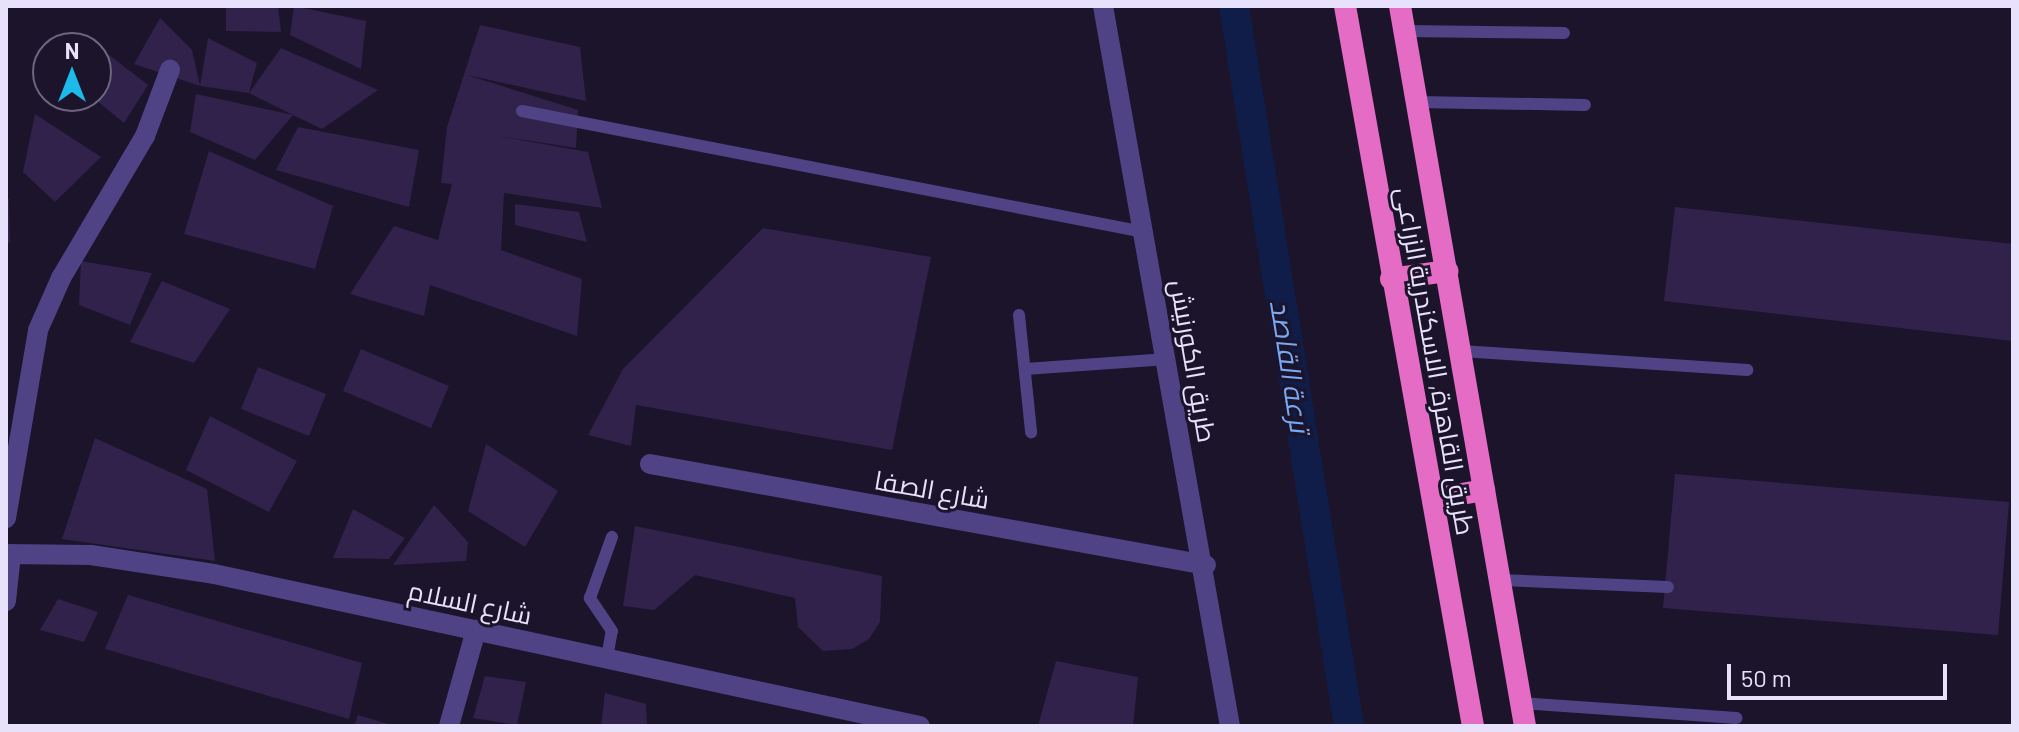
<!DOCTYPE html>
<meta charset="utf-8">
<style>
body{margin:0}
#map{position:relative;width:2019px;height:732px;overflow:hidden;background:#1b142b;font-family:Barlow,Cairo,sans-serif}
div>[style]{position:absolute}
.canal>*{height:30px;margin:-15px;padding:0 15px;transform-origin:15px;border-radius:15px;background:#101d48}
.building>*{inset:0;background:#30224b}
.service>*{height:12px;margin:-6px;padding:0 6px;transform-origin:6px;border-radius:6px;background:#4f4386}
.minor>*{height:20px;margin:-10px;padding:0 10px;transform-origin:10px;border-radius:10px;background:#4f4386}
.tertiary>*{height:20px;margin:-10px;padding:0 10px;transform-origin:10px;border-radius:10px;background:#4f4386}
.trunk>*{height:22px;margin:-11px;padding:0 11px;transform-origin:11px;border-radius:11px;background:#e46cc4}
span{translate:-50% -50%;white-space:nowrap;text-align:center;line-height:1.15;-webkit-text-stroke:6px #1b142b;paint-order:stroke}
.street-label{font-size:26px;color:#e8e1fc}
.water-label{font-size:28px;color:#78a9f4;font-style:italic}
.frame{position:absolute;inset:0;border:8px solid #e8e1fc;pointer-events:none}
.north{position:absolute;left:32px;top:32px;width:80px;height:80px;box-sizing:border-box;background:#1b142b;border:2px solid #6d667f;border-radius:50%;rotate:0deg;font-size:22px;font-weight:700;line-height:32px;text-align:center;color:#e8e1fc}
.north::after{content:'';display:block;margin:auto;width:28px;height:36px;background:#1dbaec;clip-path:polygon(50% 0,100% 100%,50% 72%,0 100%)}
.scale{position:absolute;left:1727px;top:664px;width:220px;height:36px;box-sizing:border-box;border:4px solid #e8e1fc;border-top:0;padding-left:10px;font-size:24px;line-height:28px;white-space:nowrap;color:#e8e1fc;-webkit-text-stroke:6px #1b142b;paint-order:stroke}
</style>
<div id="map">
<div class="canal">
<div style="left:1234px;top:6px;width:729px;rotate:80.93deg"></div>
</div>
<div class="building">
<div style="clip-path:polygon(226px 6px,278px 6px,281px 32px,226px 31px)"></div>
<div style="clip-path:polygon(294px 6px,366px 21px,361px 69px,290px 35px)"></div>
<div style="clip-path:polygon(160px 18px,192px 50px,200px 86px,134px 64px)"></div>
<div style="clip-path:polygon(480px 25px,580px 47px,586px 101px,467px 75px,578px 110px,576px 148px,498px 136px,588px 152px,602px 208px,504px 193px,501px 250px,582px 279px,577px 336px,430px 285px,424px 316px,350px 294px,394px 226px,438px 240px,452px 184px,441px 183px,447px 127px)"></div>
<div style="clip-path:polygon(86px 37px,148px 85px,124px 123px,91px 96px,96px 96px,96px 48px,78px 48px)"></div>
<div style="clip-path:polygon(208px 38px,257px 63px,249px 93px,281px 48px,378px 90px,322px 129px,293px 115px,255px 160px,190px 132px,196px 94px,293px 115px,249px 93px,200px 86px)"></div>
<div style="clip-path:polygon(35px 114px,101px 157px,55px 202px,23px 172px)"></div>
<div style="clip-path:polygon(298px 127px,419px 150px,409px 207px,276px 170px)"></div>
<div style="clip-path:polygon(209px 151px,333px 206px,315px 269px,184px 234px)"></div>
<div style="clip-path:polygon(6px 199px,9px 199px,10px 243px,6px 241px)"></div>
<div style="clip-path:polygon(515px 204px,579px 212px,587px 242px,515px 225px)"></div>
<div style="clip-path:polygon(1675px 207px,2013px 244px,2013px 341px,1664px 301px)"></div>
<div style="clip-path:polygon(763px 228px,931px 257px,892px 450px,636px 405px,631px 446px,588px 435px,623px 369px)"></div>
<div style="clip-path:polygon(81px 261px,152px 273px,130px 325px,79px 305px)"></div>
<div style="clip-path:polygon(162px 281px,230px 309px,194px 363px,130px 342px)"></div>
<div style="clip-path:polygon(361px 349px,449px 386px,431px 428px,343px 391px)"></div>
<div style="clip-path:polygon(258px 367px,326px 394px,309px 436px,241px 409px)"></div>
<div style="clip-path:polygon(210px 416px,297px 461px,269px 512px,186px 470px)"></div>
<div style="clip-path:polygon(95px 438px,207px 489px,215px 561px,62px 539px)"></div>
<div style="clip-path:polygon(486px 444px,558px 491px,525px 547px,468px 511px)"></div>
<div style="clip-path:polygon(1675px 474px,2009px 502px,1998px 635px,1663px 608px)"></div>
<div style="clip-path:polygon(434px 505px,468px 542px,466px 561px,393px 565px)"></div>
<div style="clip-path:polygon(353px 509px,405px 538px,389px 559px,333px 558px)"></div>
<div style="clip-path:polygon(635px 526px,882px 576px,880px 622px,869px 639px,852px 649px,823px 651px,798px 627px,795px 598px,695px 575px,654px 610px,623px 606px)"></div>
<div style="clip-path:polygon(128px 595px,362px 663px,349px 719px,105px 649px)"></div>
<div style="clip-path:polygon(58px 599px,98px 612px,84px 642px,40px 630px)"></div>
<div style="clip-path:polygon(1056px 661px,1138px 677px,1133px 726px,1038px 726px)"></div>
<div style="clip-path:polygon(485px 676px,526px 682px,517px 725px,473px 718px)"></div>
<div style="clip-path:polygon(605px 693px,646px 704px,647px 726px,601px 726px)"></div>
<div style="clip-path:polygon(358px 715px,391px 725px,390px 726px,354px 726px)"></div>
</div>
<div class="service">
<div style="left:1405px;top:31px;width:159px;rotate:0.7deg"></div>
<div style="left:1417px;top:102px;width:168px;rotate:1deg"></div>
<div style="left:522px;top:111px;width:634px;rotate:11.01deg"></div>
<div style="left:1019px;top:315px;width:118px;rotate:84.1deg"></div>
<div style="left:1461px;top:351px;width:287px;rotate:3.8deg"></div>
<div style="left:1025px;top:369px;width:143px;rotate:-4deg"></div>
<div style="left:1500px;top:580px;width:168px;rotate:2.4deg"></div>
<div style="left:607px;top:658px;width:27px;rotate:-80deg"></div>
<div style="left:612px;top:631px;width:40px;rotate:-124deg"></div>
<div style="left:590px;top:598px;width:65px;rotate:-70.2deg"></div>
<div style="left:1521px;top:703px;width:216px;rotate:4deg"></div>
</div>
<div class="minor">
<div style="left:650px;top:464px;width:565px;rotate:10.3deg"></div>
<div style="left:6px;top:518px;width:191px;rotate:-80.3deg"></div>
<div style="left:38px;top:330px;width:57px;rotate:-66.1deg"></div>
<div style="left:61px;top:278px;width:165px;rotate:-59.4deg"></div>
<div style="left:145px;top:136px;width:71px;rotate:-69.3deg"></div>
<div style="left:6px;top:554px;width:85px;rotate:0.7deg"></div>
<div style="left:91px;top:555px;width:124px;rotate:8.8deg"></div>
<div style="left:214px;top:574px;width:722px;rotate:12.15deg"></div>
<div style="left:6px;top:601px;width:47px;rotate:-83.9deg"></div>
<div style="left:449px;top:726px;width:100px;rotate:-74.3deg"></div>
</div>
<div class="tertiary">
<div style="left:1103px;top:6px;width:731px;rotate:80deg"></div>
</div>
<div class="trunk">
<div style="left:1345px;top:6px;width:731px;rotate:79.92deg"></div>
<div style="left:1400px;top:6px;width:731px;rotate:80.15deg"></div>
<div style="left:1391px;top:279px;width:57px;rotate:-8.1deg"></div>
<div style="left:1433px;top:499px;width:52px;rotate:-10deg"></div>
</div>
<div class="street-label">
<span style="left:1194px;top:361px;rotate:80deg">طريق الكورنيش</span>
<span style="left:1436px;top:361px;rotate:80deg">طريق القاهرة, الاسكندرية الزراعى</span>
<span style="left:932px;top:489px;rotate:10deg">شارع الصفا</span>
<span style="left:470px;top:602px;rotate:12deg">شارع السلام</span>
</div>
<div class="water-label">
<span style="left:1291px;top:366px;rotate:81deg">ترعة القاصد</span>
</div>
<div class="frame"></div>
<div class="north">N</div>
<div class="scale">50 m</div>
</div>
